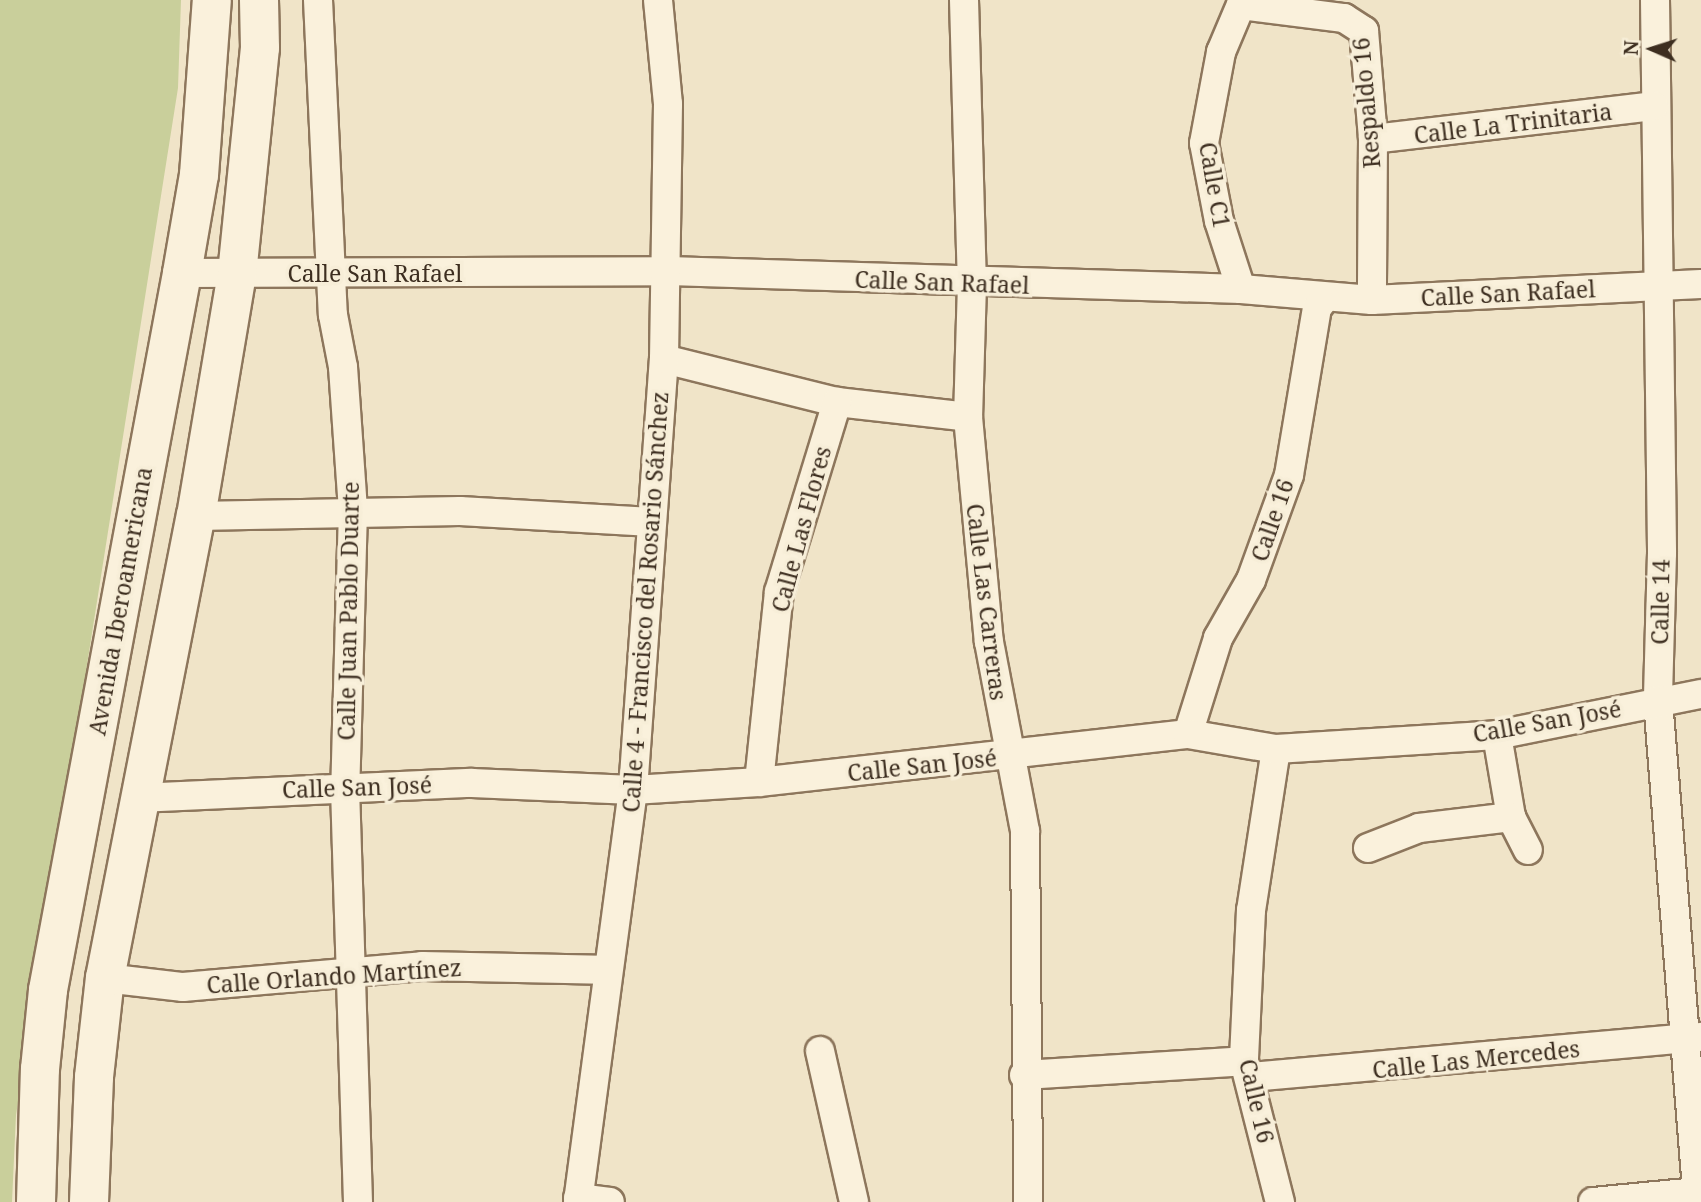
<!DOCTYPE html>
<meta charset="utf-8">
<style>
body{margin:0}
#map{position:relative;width:1701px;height:1202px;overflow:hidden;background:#f0e4c8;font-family:"Noto Serif",serif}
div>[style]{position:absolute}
.green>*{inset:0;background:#c9cf9b}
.roads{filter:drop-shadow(2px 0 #8d765c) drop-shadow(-2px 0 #8d765c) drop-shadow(0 2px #8d765c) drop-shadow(0 -2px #8d765c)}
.street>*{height:28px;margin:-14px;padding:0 14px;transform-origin:14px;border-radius:14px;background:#faf1dc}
.secondary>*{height:38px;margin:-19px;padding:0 19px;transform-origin:19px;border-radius:19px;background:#faf1dc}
span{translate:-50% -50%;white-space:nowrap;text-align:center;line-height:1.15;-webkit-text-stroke:7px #f7eed8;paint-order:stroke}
.street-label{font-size:23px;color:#3d2e20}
.north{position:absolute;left:1617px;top:14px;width:70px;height:70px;-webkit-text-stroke:5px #f7eed8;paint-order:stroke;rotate:273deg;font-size:19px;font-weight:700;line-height:28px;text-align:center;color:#3d2e20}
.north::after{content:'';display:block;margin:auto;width:24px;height:32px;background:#3d2e20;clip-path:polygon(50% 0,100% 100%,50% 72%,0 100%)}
</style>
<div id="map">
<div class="green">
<div style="clip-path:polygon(0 0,181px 0,178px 88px,16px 1115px,12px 1202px,0 1202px)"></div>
</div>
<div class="roads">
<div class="street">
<div style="left:318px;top:0;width:315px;rotate:87.3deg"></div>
<div style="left:333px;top:315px;width:53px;rotate:79.1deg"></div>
<div style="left:343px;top:367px;width:143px;rotate:86deg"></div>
<div style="left:353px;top:510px;width:278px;rotate:91.6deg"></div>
<div style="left:345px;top:788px;width:414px;rotate:88.2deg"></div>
<div style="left:964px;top:0;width:284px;rotate:88.4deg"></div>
<div style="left:972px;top:284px;width:133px;rotate:91.7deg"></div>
<div style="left:968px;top:417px;width:226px;rotate:84.7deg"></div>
<div style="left:989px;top:642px;width:192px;rotate:79.2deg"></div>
<div style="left:1025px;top:831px;width:371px;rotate:89.5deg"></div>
<div style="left:1655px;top:0;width:553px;rotate:89.27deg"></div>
<div style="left:1662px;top:553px;width:147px;rotate:91.6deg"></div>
<div style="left:1658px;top:700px;width:504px;rotate:85.44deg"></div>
<div style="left:1241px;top:5px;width:104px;rotate:7.2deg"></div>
<div style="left:1344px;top:18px;width:24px;rotate:33deg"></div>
<div style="left:1364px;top:31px;width:108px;rotate:85.2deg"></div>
<div style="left:1373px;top:139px;width:161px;rotate:90.4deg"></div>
<div style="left:1373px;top:139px;width:283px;rotate:-6.7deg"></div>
<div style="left:182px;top:273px;width:486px;rotate:-0.2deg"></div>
<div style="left:668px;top:271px;width:573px;rotate:1.8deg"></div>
<div style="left:1241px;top:289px;width:131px;rotate:4.8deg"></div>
<div style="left:1372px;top:300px;width:329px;rotate:-2.8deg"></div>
<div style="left:1241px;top:289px;width:71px;rotate:-107.9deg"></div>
<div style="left:1219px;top:221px;width:79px;rotate:-100.9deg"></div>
<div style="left:1204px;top:143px;width:93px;rotate:-79.4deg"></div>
<div style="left:1221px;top:52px;width:56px;rotate:-67.1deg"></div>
<div style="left:664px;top:359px;width:178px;rotate:14deg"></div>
<div style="left:837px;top:402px;width:132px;rotate:6.5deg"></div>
<div style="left:196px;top:516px;width:264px;rotate:-1.1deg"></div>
<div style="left:460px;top:511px;width:192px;rotate:3.3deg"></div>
<div style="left:1188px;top:734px;width:101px;rotate:-72.6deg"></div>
<div style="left:1218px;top:638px;width:67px;rotate:-60.4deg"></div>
<div style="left:1251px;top:580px;width:112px;rotate:-70.1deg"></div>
<div style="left:1289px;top:475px;width:169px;rotate:-80.5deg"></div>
<div style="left:1317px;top:308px;width:13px;rotate:-51deg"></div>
<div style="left:1497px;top:735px;width:83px;rotate:80.3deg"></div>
<div style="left:1511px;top:817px;width:37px;rotate:63deg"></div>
<div style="left:1276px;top:749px;width:163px;rotate:98.8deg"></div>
<div style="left:1251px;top:910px;width:151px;rotate:92.7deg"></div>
<div style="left:1244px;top:1061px;width:146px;rotate:75.7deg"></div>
<div style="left:759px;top:782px;width:191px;rotate:-84deg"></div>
<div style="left:779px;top:592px;width:199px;rotate:-73deg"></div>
<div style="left:138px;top:798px;width:334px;rotate:-2.6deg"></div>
<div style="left:472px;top:783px;width:161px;rotate:2.5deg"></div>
<div style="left:633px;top:790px;width:126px;rotate:-3.6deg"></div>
<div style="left:759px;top:782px;width:432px;rotate:-6.4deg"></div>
<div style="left:1188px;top:734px;width:89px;rotate:9.7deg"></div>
<div style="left:1276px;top:749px;width:221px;rotate:-3.6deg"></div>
<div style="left:1497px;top:735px;width:208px;rotate:-11.4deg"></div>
<div style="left:1368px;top:848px;width:55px;rotate:-21.4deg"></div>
<div style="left:1419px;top:828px;width:93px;rotate:-6.8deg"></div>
<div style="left:105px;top:978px;width:79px;rotate:6.6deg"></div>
<div style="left:183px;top:987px;width:240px;rotate:-5deg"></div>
<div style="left:422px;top:966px;width:184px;rotate:1.2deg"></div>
<div style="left:820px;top:1051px;width:155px;rotate:77.3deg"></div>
<div style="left:1024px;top:1075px;width:220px;rotate:-3.6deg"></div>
<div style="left:1251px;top:1077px;width:452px;rotate:-5.1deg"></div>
<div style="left:578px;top:1198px;width:32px;rotate:7deg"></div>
<div style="left:578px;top:1202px;width:416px;rotate:-82.4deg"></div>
<div style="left:633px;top:790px;width:432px;rotate:-85.9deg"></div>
<div style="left:664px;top:359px;width:255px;rotate:-89.1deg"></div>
<div style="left:668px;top:104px;width:104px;rotate:-95.5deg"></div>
<div style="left:1593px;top:1202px;width:103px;rotate:-5.5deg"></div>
</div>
<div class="secondary">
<div style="left:36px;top:1202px;width:133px;rotate:-88.3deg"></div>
<div style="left:40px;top:1069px;width:79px;rotate:-84.2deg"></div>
<div style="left:48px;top:990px;width:729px;rotate:-79.41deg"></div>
<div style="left:182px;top:273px;width:99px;rotate:-80.2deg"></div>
<div style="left:199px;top:175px;width:175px;rotate:-85.8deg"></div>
<div style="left:89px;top:1202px;width:125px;rotate:-87.7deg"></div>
<div style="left:94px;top:1077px;width:100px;rotate:-83.7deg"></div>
<div style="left:105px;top:978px;width:471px;rotate:-78.9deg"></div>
<div style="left:196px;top:516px;width:245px;rotate:-80.4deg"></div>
<div style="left:237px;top:274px;width:227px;rotate:-84.2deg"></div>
<div style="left:260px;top:48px;width:48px;rotate:-91.2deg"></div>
</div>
</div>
<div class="street-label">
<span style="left:1366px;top:103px;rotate:-95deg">Respaldo 16</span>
<span style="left:1513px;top:123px;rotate:-7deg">Calle La Trinitaria</span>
<span style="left:1215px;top:185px;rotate:80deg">Calle C1</span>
<span style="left:375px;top:273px">Calle San Rafael</span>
<span style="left:942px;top:282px;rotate:2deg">Calle San Rafael</span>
<span style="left:1508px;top:293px;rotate:-3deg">Calle San Rafael</span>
<span style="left:1272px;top:520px;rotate:-71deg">Calle 16</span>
<span style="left:801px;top:529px;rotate:-75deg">Calle Las Flores</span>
<span style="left:120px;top:601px;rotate:-80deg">Avenida Iberoamericana</span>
<span style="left:645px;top:602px;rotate:-86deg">Calle 4 - Francisco del Rosario Sánchez</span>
<span style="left:987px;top:602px;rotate:83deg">Calle Las Carreras</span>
<span style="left:1660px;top:602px;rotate:-89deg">Calle 14</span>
<span style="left:348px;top:611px;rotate:-89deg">Calle Juan Pablo Duarte</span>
<span style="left:1547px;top:721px;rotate:-10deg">Calle San José</span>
<span style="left:922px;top:765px;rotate:-6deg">Calle San José</span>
<span style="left:357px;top:787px;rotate:-2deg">Calle San José</span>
<span style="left:334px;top:976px;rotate:-4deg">Calle Orlando Martínez</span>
<span style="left:1476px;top:1059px;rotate:-6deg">Calle Las Mercedes</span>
<span style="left:1257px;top:1101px;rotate:77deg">Calle 16</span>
</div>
<div class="north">N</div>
</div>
